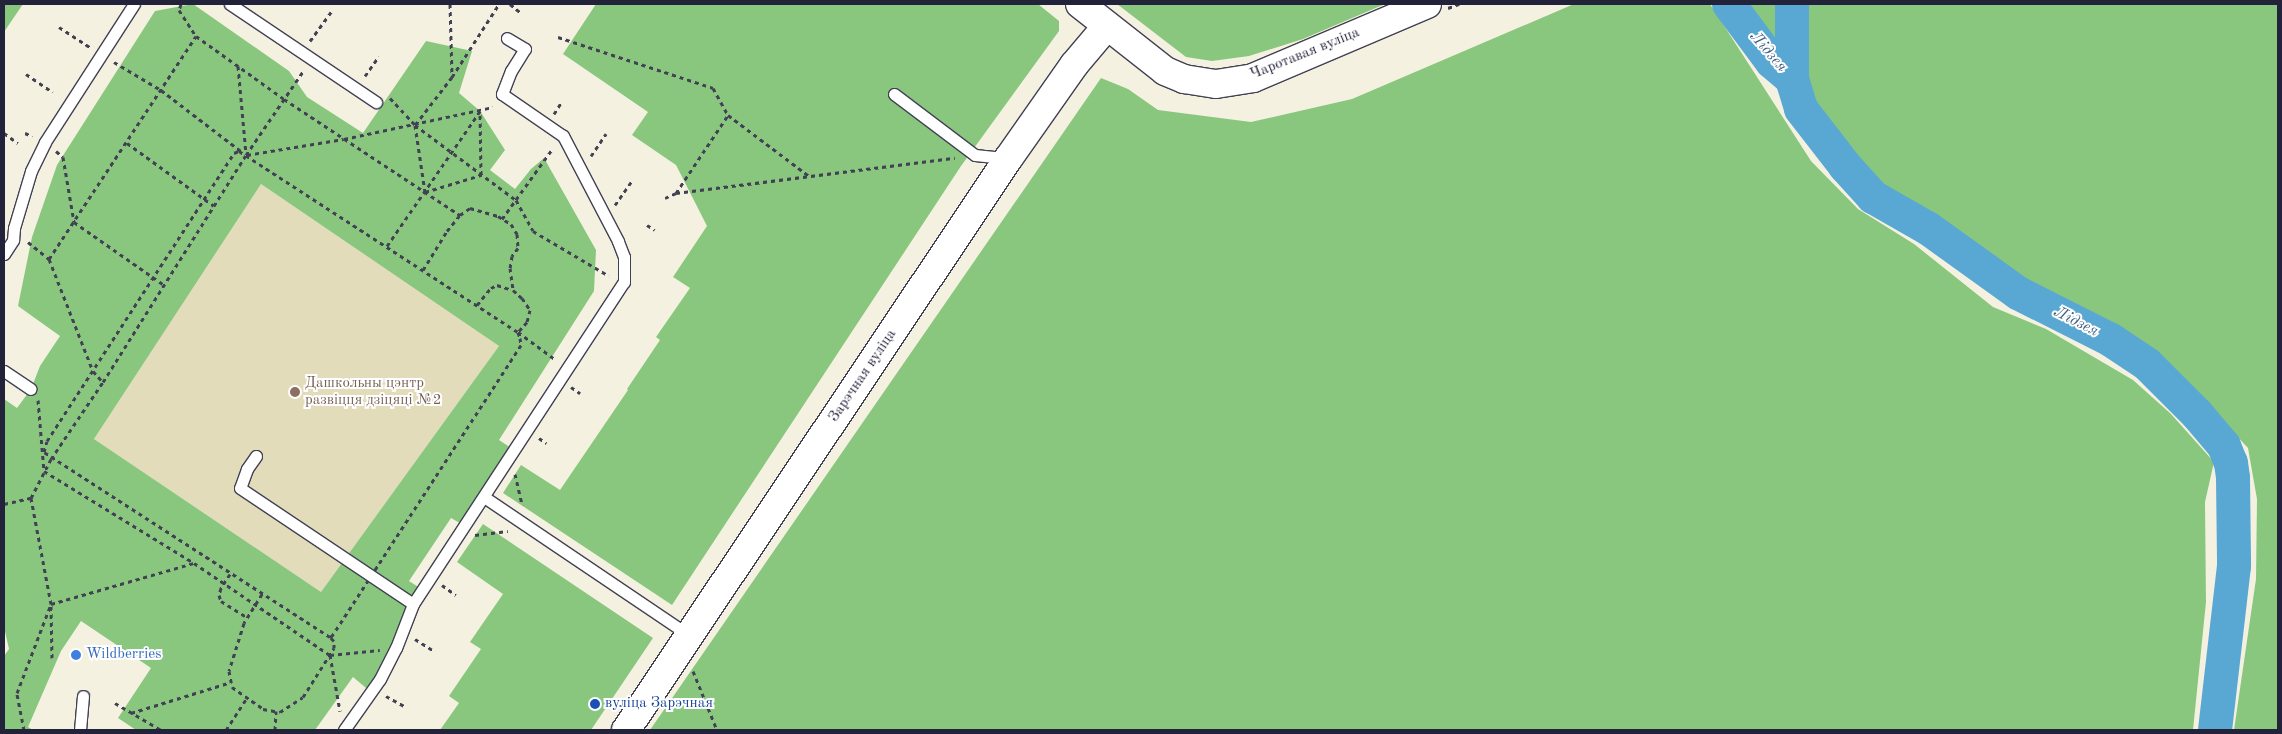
<!DOCTYPE html>
<meta charset="utf-8">
<style>
body{margin:0}
#map{position:relative;width:2282px;height:734px;overflow:hidden;background:#f5f1e0;font-family:"Old Standard TT",serif}
div>[style]{position:absolute}
.built>*{inset:0;background:#e2dcba}
.green>*{inset:0;background:#89c77e}
.river>*{height:34px;margin:-17px;padding:0 17px;transform-origin:17px;border-radius:17px;background:#59a8d3}
.path>*{height:3px;margin-top:-1.5px;transform-origin:0;background:repeating-linear-gradient(90deg,#424154 0 4px,transparent 0 8px)}
.roads{filter:drop-shadow(1px 0 #424154) drop-shadow(-1px 0 #424154) drop-shadow(0 1px #424154) drop-shadow(0 -1px #424154)}
.service>*{height:11px;margin:-5.5px;padding:0 5.5px;transform-origin:5.5px;border-radius:5.5px;background:#fff}
.tertiary>*{height:28px;margin:-14px;padding:0 14px;transform-origin:14px;border-radius:14px;background:#fff}
.dots>*{width:14px;height:14px;translate:-50% -50%;box-sizing:border-box;border:2px solid #fff;border-radius:50%}
span{translate:-50% -50%;white-space:nowrap;text-align:center;line-height:1.15;-webkit-text-stroke:4px #fff;paint-order:stroke}
.street-label{font-size:15px;color:#22223b}
.education-label{font-size:15px;color:#785e54}
.left{translate:0 -50%;text-align:left}
.shop-label{font-size:15px;color:#366cbe}
.transit-label{font-size:15px;color:#164399}
.water-label{font-size:16px;color:#3b5e7f;font-style:italic}
.frame{position:absolute;inset:0;border:5px solid #22223b;pointer-events:none}
</style>
<div id="map">
<div class="built">
<div style="clip-path:polygon(261px 184px,499px 346px,321px 592px,94px 439px)"></div>
</div>
<div class="green">
<div style="clip-path:polygon(4px 4px,23px 4px,4px 32px)"></div>
<div style="clip-path:polygon(evenodd,193px 4px,289px 71px,307px 97px,363px 133px,426px 41px,472px 51px,459px 93px,480px 111px,505px 150px,490px 170px,515px 189px,531px 169px,544px 158px,596px 250px,594px 291px,499px 440px,514px 450px,465px 526px,451px 518px,409px 581px,423px 590px,372px 693px,353px 677px,315px 730px,136px 730px,118px 718px,151px 668px,81px 621px,61px 651px,28px 727px,33px 730px,4px 730px,4px 656px,9px 649px,4px 627px,4px 399px,17px 408px,31px 389px,40px 366px,60px 336px,18px 306px,32px 237px,57px 165px,155px 11px,193px 4px,261px 184px,499px 346px,321px 592px,94px 439px,261px 184px)"></div>
<div style="clip-path:polygon(596px 4px,1038px 4px,1059px 21px,1059px 31px,961px 166px,672px 605px,503px 493px,521px 465px,560px 490px,628px 390px,627px 389px,660px 340px,656px 337px,690px 288px,673px 277px,707px 226px,676px 165px,632px 135px,648px 112px,563px 54px)"></div>
<div style="clip-path:polygon(1117px 4px,1385px 4px,1303px 39px,1249px 56px,1212px 61px,1186px 57px)"></div>
<div style="clip-path:polygon(1574px 4px,1710px 4px,1811px 161px,1858px 209px,1914px 244px,1993px 307px,2046px 329px,2133px 380px,2171px 414px,2214px 462px,2205px 502px,2206px 602px,2193px 730px,650px 730px,1101px 78px,1128px 89px,1158px 110px,1251px 122px,1352px 99px)"></div>
<div style="clip-path:polygon(1737px 4px,1776px 4px,1783px 35px,1776px 57px)"></div>
<div style="clip-path:polygon(1799px 4px,2278px 4px,2278px 730px,2234px 730px,2256px 579px,2257px 499px,2248px 448px,2193px 389px,2172px 378px,2139px 352px,1967px 256px,1937px 226px,1878px 189px,1844px 153px,1809px 105px,1799px 79px)"></div>
<div style="clip-path:polygon(483px 524px,653px 638px,591px 730px,440px 730px,459px 703px,449px 696px,481px 649px,470px 642px,503px 594px,457px 562px)"></div>
</div>
<div class="river">
<div style="left:1729px;top:4px;width:72px;rotate:53.4deg"></div>
<div style="left:1772px;top:62px;width:26px;rotate:40deg"></div>
<div style="left:1792px;top:79px;width:31px;rotate:73deg"></div>
<div style="left:1801px;top:109px;width:72px;rotate:52.3deg"></div>
<div style="left:1845px;top:166px;width:42px;rotate:47.9deg"></div>
<div style="left:1873px;top:197px;width:64px;rotate:29.7deg"></div>
<div style="left:1929px;top:229px;width:110px;rotate:35.7deg"></div>
<div style="left:2018px;top:293px;width:104px;rotate:26.8deg"></div>
<div style="left:2111px;top:340px;width:43px;rotate:33.7deg"></div>
<div style="left:2147px;top:364px;width:71px;rotate:45deg"></div>
<div style="left:2197px;top:414px;width:42px;rotate:49.8deg"></div>
<div style="left:2224px;top:446px;width:18px;rotate:68deg"></div>
<div style="left:2231px;top:463px;width:15px;rotate:82deg"></div>
<div style="left:2233px;top:478px;width:88px;rotate:89.3deg"></div>
<div style="left:2234px;top:566px;width:165px;rotate:96.6deg"></div>
<div style="left:1792px;top:79px;width:75px;rotate:-90deg"></div>
</div>
<div class="path">
<div style="left:181px;top:4px;width:6px;rotate:108deg"></div>
<div style="left:179px;top:10px;width:31px;rotate:57deg"></div>
<div style="left:196px;top:36px;width:108px;rotate:35.6deg"></div>
<div style="left:284px;top:99px;width:211px;rotate:33.4deg"></div>
<div style="left:450px;top:4px;width:73px;rotate:88.4deg"></div>
<div style="left:452px;top:77px;width:61px;rotate:127.6deg"></div>
<div style="left:415px;top:125px;width:68px;rotate:81.5deg"></div>
<div style="left:425px;top:192px;width:59px;rotate:-16.9deg"></div>
<div style="left:481px;top:175px;width:64px;rotate:-90.9deg"></div>
<div style="left:510px;top:4px;width:14px;rotate:39deg"></div>
<div style="left:1448px;top:8px;width:12px;rotate:-20deg"></div>
<div style="left:59px;top:27px;width:37px;rotate:33deg"></div>
<div style="left:558px;top:37px;width:163px;rotate:18.2deg"></div>
<div style="left:713px;top:88px;width:31px;rotate:61deg"></div>
<div style="left:728px;top:115px;width:101px;rotate:37deg"></div>
<div style="left:310px;top:41px;width:39px;rotate:-54deg"></div>
<div style="left:114px;top:62px;width:55px;rotate:30.8deg"></div>
<div style="left:161px;top:90px;width:102px;rotate:37.4deg"></div>
<div style="left:238px;top:66px;width:88px;rotate:84.8deg"></div>
<div style="left:26px;top:74px;width:32px;rotate:34deg"></div>
<div style="left:365px;top:76px;width:24px;rotate:-55deg"></div>
<div style="left:452px;top:77px;width:87px;rotate:-57.2deg"></div>
<div style="left:390px;top:98px;width:37px;rotate:47deg"></div>
<div style="left:415px;top:125px;width:126px;rotate:36.6deg"></div>
<div style="left:516px;top:200px;width:35px;rotate:61deg"></div>
<div style="left:533px;top:231px;width:88px;rotate:30.6deg"></div>
<div style="left:554px;top:114px;width:13px;rotate:-58deg"></div>
<div style="left:4px;top:133px;width:17px;rotate:36deg"></div>
<div style="left:25px;top:133px;width:8px;rotate:23deg"></div>
<div style="left:127px;top:143px;width:107px;rotate:35.9deg"></div>
<div style="left:56px;top:151px;width:9px;rotate:41deg"></div>
<div style="left:63px;top:157px;width:66px;rotate:80.4deg"></div>
<div style="left:74px;top:222px;width:110px;rotate:35deg"></div>
<div style="left:239px;top:151px;width:333px;rotate:33deg"></div>
<div style="left:518px;top:332px;width:6px;rotate:72deg"></div>
<div style="left:520px;top:338px;width:7px;rotate:82deg"></div>
<div style="left:521px;top:345px;width:346px;rotate:123deg"></div>
<div style="left:333px;top:635px;width:4px;rotate:146deg"></div>
<div style="left:330px;top:637px;width:341px;rotate:-147.1deg"></div>
<div style="left:44px;top:452px;width:11px;rotate:-75deg"></div>
<div style="left:47px;top:441px;width:343px;rotate:-57deg"></div>
<div style="left:234px;top:153px;width:5px;rotate:-22deg"></div>
<div style="left:247px;top:155px;width:98px;rotate:-9.4deg"></div>
<div style="left:344px;top:139px;width:152px;rotate:-12.1deg"></div>
<div style="left:591px;top:156px;width:27px;rotate:-56deg"></div>
<div style="left:676px;top:193px;width:94px;rotate:-56.3deg"></div>
<div style="left:665px;top:198px;width:12px;rotate:-24deg"></div>
<div style="left:676px;top:193px;width:281px;rotate:-7.2deg"></div>
<div style="left:615px;top:205px;width:29px;rotate:-55deg"></div>
<div style="left:502px;top:219px;width:87px;rotate:-54.3deg"></div>
<div style="left:647px;top:225px;width:9px;rotate:32deg"></div>
<div style="left:28px;top:242px;width:27px;rotate:39deg"></div>
<div style="left:49px;top:259px;width:120px;rotate:68.6deg"></div>
<div style="left:93px;top:371px;width:15px;rotate:48deg"></div>
<div style="left:387px;top:246px;width:164px;rotate:-55.4deg"></div>
<div style="left:49px;top:259px;width:267px;rotate:-56.6deg"></div>
<div style="left:423px;top:270px;width:46px;rotate:-58.4deg"></div>
<div style="left:447px;top:231px;width:21px;rotate:-51deg"></div>
<div style="left:460px;top:215px;width:12px;rotate:-35deg"></div>
<div style="left:470px;top:208px;width:29px;rotate:16deg"></div>
<div style="left:498px;top:216px;width:15px;rotate:32deg"></div>
<div style="left:511px;top:224px;width:12px;rotate:59deg"></div>
<div style="left:517px;top:234px;width:14px;rotate:86deg"></div>
<div style="left:518px;top:248px;width:10px;rotate:127deg"></div>
<div style="left:512px;top:256px;width:12px;rotate:99deg"></div>
<div style="left:510px;top:268px;width:22px;rotate:82deg"></div>
<div style="left:513px;top:290px;width:12px;rotate:42deg"></div>
<div style="left:522px;top:298px;width:14px;rotate:56deg"></div>
<div style="left:530px;top:310px;width:12px;rotate:104deg"></div>
<div style="left:527px;top:322px;width:13px;rotate:132deg"></div>
<div style="left:518px;top:332px;width:47px;rotate:36.4deg"></div>
<div style="left:477px;top:305px;width:22px;rotate:-51deg"></div>
<div style="left:491px;top:288px;width:7px;rotate:-27deg"></div>
<div style="left:497px;top:285px;width:16px;rotate:18deg"></div>
<div style="left:571px;top:387px;width:11px;rotate:34deg"></div>
<div style="left:38px;top:400px;width:71px;rotate:85.2deg"></div>
<div style="left:44px;top:471px;width:176px;rotate:31.5deg"></div>
<div style="left:194px;top:563px;width:164px;rotate:34.1deg"></div>
<div style="left:330px;top:655px;width:50px;rotate:-5.7deg"></div>
<div style="left:539px;top:438px;width:9px;rotate:36deg"></div>
<div style="left:515px;top:474px;width:32px;rotate:77deg"></div>
<div style="left:4px;top:504px;width:28px;rotate:-13deg"></div>
<div style="left:475px;top:535px;width:33px;rotate:-7deg"></div>
<div style="left:230px;top:574px;width:17px;rotate:123deg"></div>
<div style="left:221px;top:588px;width:7px;rotate:106deg"></div>
<div style="left:219px;top:595px;width:6px;rotate:72deg"></div>
<div style="left:221px;top:601px;width:31px;rotate:32deg"></div>
<div style="left:442px;top:585px;width:17px;rotate:36deg"></div>
<div style="left:262px;top:594px;width:34px;rotate:122deg"></div>
<div style="left:244px;top:623px;width:50px;rotate:107.4deg"></div>
<div style="left:229px;top:671px;width:16px;rotate:79deg"></div>
<div style="left:232px;top:687px;width:38px;rotate:35deg"></div>
<div style="left:263px;top:709px;width:17px;rotate:10deg"></div>
<div style="left:280px;top:712px;width:27px;rotate:-33deg"></div>
<div style="left:303px;top:697px;width:58px;rotate:-57.7deg"></div>
<div style="left:334px;top:648px;width:7px;rotate:-90deg"></div>
<div style="left:334px;top:641px;width:6px;rotate:-135deg"></div>
<div style="left:415px;top:639px;width:22px;rotate:32deg"></div>
<div style="left:330px;top:655px;width:57px;rotate:79.9deg"></div>
<div style="left:52px;top:658px;width:54px;rotate:-91.1deg"></div>
<div style="left:51px;top:604px;width:149px;rotate:-16deg"></div>
<div style="left:693px;top:671px;width:64px;rotate:67.9deg"></div>
<div style="left:386px;top:696px;width:21px;rotate:29deg"></div>
<div style="left:115px;top:703px;width:53px;rotate:30.4deg"></div>
<div style="left:131px;top:713px;width:105px;rotate:-17.2deg"></div>
<div style="left:24px;top:730px;width:38px;rotate:-101deg"></div>
<div style="left:17px;top:693px;width:95px;rotate:-69.1deg"></div>
<div style="left:51px;top:604px;width:108px;rotate:-100.7deg"></div>
<div style="left:31px;top:498px;width:44px;rotate:-62.9deg"></div>
<div style="left:51px;top:459px;width:93px;rotate:-56deg"></div>
<div style="left:103px;top:382px;width:268px;rotate:-57.8deg"></div>
<div style="left:246px;top:155px;width:103px;rotate:-55.7deg"></div>
<div style="left:226px;top:730px;width:37px;rotate:-57deg"></div>
<div style="left:275px;top:730px;width:19px;rotate:-87deg"></div>
</div>
<div class="roads">
<div class="service">
<div style="left:230px;top:4px;width:176px;rotate:33.9deg"></div>
<div style="left:894px;top:94px;width:101px;rotate:37deg"></div>
<div style="left:975px;top:155px;width:31px;rotate:6deg"></div>
<div style="left:4px;top:254px;width:17px;rotate:-57deg"></div>
<div style="left:13px;top:240px;width:12px;rotate:-85deg"></div>
<div style="left:14px;top:228px;width:59px;rotate:-73.4deg"></div>
<div style="left:31px;top:171px;width:32px;rotate:-64deg"></div>
<div style="left:45px;top:142px;width:164px;rotate:-57.2deg"></div>
<div style="left:4px;top:371px;width:32px;rotate:34deg"></div>
<div style="left:256px;top:456px;width:16px;rotate:125deg"></div>
<div style="left:247px;top:469px;width:20px;rotate:110deg"></div>
<div style="left:240px;top:488px;width:208px;rotate:33.8deg"></div>
<div style="left:484px;top:497px;width:249px;rotate:34deg"></div>
<div style="left:80px;top:730px;width:34px;rotate:-85deg"></div>
<div style="left:344px;top:730px;width:62px;rotate:-54.8deg"></div>
<div style="left:380px;top:679px;width:35px;rotate:-63deg"></div>
<div style="left:396px;top:648px;width:47px;rotate:-68.9deg"></div>
<div style="left:413px;top:604px;width:385px;rotate:-56.8deg"></div>
<div style="left:624px;top:282px;width:25px;rotate:-90deg"></div>
<div style="left:624px;top:257px;width:17px;rotate:-111deg"></div>
<div style="left:618px;top:241px;width:119px;rotate:-117.6deg"></div>
<div style="left:563px;top:136px;width:74px;rotate:-145.5deg"></div>
<div style="left:502px;top:94px;width:25px;rotate:-69deg"></div>
<div style="left:511px;top:71px;width:26px;rotate:-58deg"></div>
<div style="left:525px;top:49px;width:21px;rotate:-149deg"></div>
</div>
<div class="tertiary">
<div style="left:1080px;top:4px;width:108px;rotate:38.2deg"></div>
<div style="left:1165px;top:71px;width:21px;rotate:23deg"></div>
<div style="left:1184px;top:79px;width:32px;rotate:9deg"></div>
<div style="left:1216px;top:84px;width:37px;rotate:-9deg"></div>
<div style="left:1253px;top:78px;width:189px;rotate:-23deg"></div>
<div style="left:626px;top:730px;width:687px;rotate:-56.22deg"></div>
<div style="left:1008px;top:159px;width:115px;rotate:-54.9deg"></div>
<div style="left:1074px;top:65px;width:51px;rotate:-49.8deg"></div>
</div>
</div>
<div class="dots">
<div style="left:295px;top:392px;background:#8d6e63"></div>
<div style="left:76px;top:655px;background:#3f7fe0"></div>
<div style="left:595px;top:704px;background:#1a4fb4"></div>
</div>
<div class="street-label">
<span style="left:1305px;top:54px;rotate:-22deg">Чаротавая вуліца</span>
<span style="left:863px;top:376px;rotate:-56deg">Зарэчная вуліца</span>
</div>
<div class="education-label">
<span class="left" style="left:305px;top:392px">Дашкольны цэнтр<br>развіцця дзіцяці №2</span>
</div>
<div class="shop-label">
<span class="left" style="left:86px;top:655px">Wildberries</span>
</div>
<div class="transit-label">
<span class="left" style="left:605px;top:704px">вуліца Зарэчная</span>
</div>
<div class="water-label">
<span style="left:1768px;top:52px;rotate:49deg">Лідзея</span>
<span style="left:2076px;top:322px;rotate:27deg">Лідзея</span>
</div>
<div class="frame"></div>
</div>
